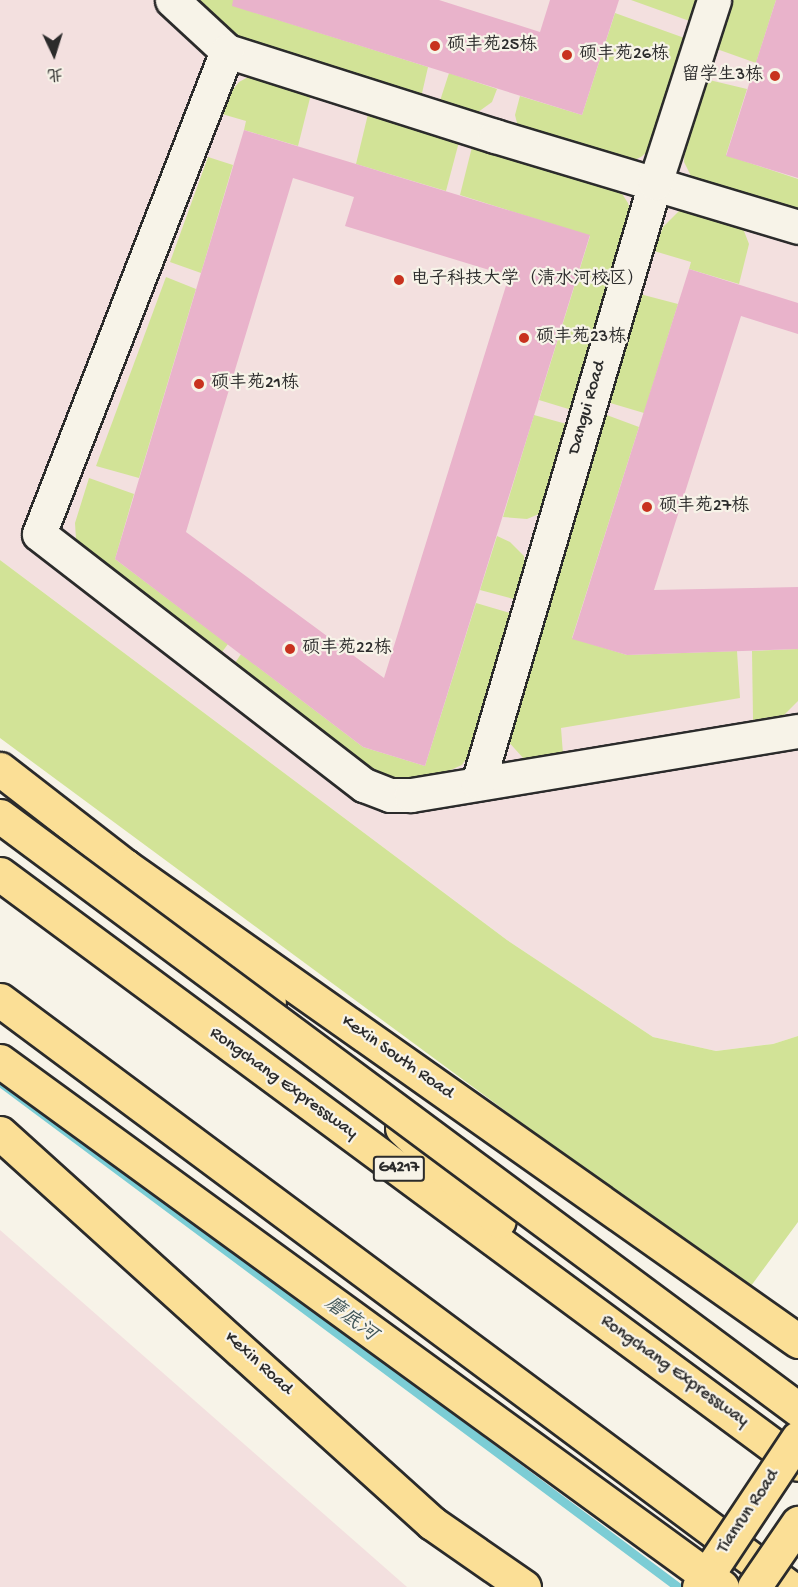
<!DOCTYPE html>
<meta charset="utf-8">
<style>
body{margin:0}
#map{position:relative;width:798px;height:1587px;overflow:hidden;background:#f7f3e8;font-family:"Gochi Hand","LXGW WenKai TC",sans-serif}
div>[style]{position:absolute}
.built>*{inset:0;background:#f3e0df}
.green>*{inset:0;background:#d2e397}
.stream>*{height:9px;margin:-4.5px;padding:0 4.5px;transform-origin:4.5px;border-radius:4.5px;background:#7ccdd5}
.building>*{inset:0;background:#e9b3cb}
.roads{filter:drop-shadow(2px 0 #2b2b2b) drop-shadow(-2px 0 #2b2b2b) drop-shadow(0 2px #2b2b2b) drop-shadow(0 -2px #2b2b2b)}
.minor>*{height:33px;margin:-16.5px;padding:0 16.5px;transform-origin:16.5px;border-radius:16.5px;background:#f7f3e8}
.major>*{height:33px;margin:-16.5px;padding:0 16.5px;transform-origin:16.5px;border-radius:16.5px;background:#fbdf96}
.highway>*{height:33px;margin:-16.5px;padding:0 16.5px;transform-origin:16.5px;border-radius:16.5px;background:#fbdf96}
.bridges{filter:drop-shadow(2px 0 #2b2b2b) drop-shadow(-2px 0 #2b2b2b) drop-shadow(0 2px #2b2b2b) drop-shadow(0 -2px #2b2b2b)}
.major-bridge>*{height:33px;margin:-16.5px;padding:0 16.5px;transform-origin:16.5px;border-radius:16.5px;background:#fbdf96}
.highway-bridge>*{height:33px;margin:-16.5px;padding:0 16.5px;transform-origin:16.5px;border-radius:16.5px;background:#fbdf96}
.dots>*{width:16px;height:16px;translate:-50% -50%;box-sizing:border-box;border:3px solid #f7f3e8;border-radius:50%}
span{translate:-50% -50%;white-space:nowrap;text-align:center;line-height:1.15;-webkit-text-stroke:4.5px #f7f3e8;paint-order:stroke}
.shield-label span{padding:2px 4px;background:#f7f3e8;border:2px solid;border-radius:4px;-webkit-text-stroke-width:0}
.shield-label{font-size:16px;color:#2b2b2b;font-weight:700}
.poi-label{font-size:18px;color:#2b2b2b}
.left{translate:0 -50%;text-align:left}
.right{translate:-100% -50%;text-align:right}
.street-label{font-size:18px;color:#2b2b2b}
.water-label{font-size:20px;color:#3f5456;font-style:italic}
.north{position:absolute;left:24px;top:24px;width:60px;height:60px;-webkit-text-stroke:4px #f7f3e8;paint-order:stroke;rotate:176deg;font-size:16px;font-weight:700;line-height:24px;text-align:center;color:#2b2b2b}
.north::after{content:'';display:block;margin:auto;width:21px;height:27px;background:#2b2b2b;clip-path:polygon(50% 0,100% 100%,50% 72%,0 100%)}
</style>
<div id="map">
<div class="built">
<div style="clip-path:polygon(0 0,798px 0,798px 1036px,773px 1044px,716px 1051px,653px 1037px,507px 940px,0 560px)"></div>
<div style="clip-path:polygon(0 1230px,407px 1587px,0 1587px)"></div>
</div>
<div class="green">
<div style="clip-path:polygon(201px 0,239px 0,250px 11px,428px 67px,420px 102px,246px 49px,195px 5px)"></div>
<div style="clip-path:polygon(631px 0,702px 0,695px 23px)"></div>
<div style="clip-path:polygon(729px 0,776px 0,756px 63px,714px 48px)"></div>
<div style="clip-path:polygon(615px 13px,690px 40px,654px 146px,641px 157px,627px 163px,518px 127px,515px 115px,520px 96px,582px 115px)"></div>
<div style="clip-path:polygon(449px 73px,497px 89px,492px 102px,474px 115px,438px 107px)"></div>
<div style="clip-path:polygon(250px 76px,260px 76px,311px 94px,298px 146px,244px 130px,246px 121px,222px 114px,230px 93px,239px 82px)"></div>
<div style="clip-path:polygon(705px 79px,747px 89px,726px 155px,798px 179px,798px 220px,696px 186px,684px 162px,685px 144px)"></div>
<div style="clip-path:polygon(369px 110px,460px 138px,446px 191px,356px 164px)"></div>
<div style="clip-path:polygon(473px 143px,619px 189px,628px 203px,632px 216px,575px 411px,539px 400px,590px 236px,460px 195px)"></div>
<div style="clip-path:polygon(208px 157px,233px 165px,201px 273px,170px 262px)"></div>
<div style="clip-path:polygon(692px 210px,738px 225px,744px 231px,749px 244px,739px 284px,689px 269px,691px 262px,654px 251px,663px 227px,679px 211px)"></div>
<div style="clip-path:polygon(166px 277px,196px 289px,139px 478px,96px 466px)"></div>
<div style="clip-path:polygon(636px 293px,678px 304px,644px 413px,607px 402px)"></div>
<div style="clip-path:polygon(604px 414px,639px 427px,572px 638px,627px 655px,737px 651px,740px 698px,561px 728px,563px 754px,524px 759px,505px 738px)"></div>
<div style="clip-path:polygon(534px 415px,570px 425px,548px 503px,539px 514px,527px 519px,503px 517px)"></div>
<div style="clip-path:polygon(89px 478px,134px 494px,115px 559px,228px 644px,219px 656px,80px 548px,76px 539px,75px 523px)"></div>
<div style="clip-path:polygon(497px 536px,510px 542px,524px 556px,525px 576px,517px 600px,480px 590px)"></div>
<div style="clip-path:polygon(0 560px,507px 940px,653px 1037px,716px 1051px,773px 1044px,798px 1036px,798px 1222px,748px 1290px,0 738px)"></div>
<div style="clip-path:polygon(476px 603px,513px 614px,472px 750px,462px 765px,439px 775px,418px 780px,393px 780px,377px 773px,233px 666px,241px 654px,363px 747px,425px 766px)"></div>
<div style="clip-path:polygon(798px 649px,798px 701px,784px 715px,753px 720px,752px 651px)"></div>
</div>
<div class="stream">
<div style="left:0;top:1082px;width:845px;rotate:36.68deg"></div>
</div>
<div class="building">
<div style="clip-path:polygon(233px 0,439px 0,540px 32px,550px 0,619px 0,582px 115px,232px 6px)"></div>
<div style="clip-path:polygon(776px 0,798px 0,798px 178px,726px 156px)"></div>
<div style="clip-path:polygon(evenodd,244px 130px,590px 235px,425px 766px,363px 747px,115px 559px,244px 130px,293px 178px,354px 197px,345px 226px,509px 276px,384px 678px,186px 532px,293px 178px)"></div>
<div style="clip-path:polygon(689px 269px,798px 303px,798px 334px,741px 316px,654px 590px,798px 587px,798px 649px,627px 655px,572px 639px)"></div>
</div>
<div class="roads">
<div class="minor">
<div style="left:172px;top:0;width:75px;rotate:42.8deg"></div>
<div style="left:227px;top:51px;width:281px;rotate:17.6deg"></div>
<div style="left:495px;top:136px;width:316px;rotate:16.7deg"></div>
<div style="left:227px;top:51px;width:518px;rotate:111.27deg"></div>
<div style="left:39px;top:534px;width:411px;rotate:37.7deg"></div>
<div style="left:364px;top:785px;width:28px;rotate:21deg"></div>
<div style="left:390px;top:795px;width:21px"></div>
<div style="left:411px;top:795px;width:392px;rotate:-9.4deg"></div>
<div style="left:478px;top:783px;width:626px;rotate:-73.56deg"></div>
<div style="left:655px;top:183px;width:192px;rotate:-72.1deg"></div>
</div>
<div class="major">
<div style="left:0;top:769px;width:158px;rotate:37.8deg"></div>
<div style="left:125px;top:866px;width:824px;rotate:35.21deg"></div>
<div style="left:0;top:1133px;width:582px;rotate:42.08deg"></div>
<div style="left:432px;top:1523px;width:112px;rotate:34.8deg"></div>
</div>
<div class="highway">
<div style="left:125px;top:866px;width:198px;rotate:43.4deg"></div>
<div style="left:0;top:874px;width:992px;rotate:36.48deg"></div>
<div style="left:0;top:1000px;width:983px;rotate:36.65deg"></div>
<div style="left:402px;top:1128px;width:134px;rotate:43.8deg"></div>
</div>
</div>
<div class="bridges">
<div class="major-bridge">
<div style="left:699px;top:1587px;width:179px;rotate:-56.4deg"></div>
<div style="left:754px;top:1587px;width:78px;rotate:-55.5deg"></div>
</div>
<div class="highway-bridge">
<div style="left:0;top:816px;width:994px;rotate:36.62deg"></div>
<div style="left:0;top:1061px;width:893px;rotate:36.07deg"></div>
</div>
</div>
<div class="dots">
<div style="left:435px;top:46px;background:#c8321e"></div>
<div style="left:567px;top:55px;background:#c8321e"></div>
<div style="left:775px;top:76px;background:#c8321e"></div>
<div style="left:399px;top:280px;background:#c8321e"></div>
<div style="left:524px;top:338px;background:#c8321e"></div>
<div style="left:199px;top:384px;background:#c8321e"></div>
<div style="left:647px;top:507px;background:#c8321e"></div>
<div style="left:290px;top:649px;background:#c8321e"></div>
</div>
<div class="shield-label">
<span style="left:399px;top:1169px">G4217</span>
</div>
<div class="poi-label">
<span class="left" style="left:447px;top:46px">硕丰苑25栋</span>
<span class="left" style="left:579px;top:55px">硕丰苑26栋</span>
<span class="right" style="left:763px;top:76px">留学生3栋</span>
<span class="left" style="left:411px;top:280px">电子科技大学（清水河校区）</span>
<span class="left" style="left:536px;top:338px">硕丰苑23栋</span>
<span class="left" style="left:211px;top:384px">硕丰苑21栋</span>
<span class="left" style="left:659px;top:507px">硕丰苑27栋</span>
<span class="left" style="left:302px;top:649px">硕丰苑22栋</span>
</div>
<div class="street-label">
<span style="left:588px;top:408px;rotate:-74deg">Dangui Road</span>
<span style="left:397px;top:1058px;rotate:35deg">Kexin South Road</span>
<span style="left:283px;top:1084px;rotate:36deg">Rongchang Expressway</span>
<span style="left:258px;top:1364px;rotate:42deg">Kexin Road</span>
<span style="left:674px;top:1372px;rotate:36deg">Rongchang Expressway</span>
<span style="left:749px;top:1512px;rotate:-56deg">Tianrun Road</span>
</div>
<div class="water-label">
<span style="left:350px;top:1320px;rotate:37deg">磨底河</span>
</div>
<div class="north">北</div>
</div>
